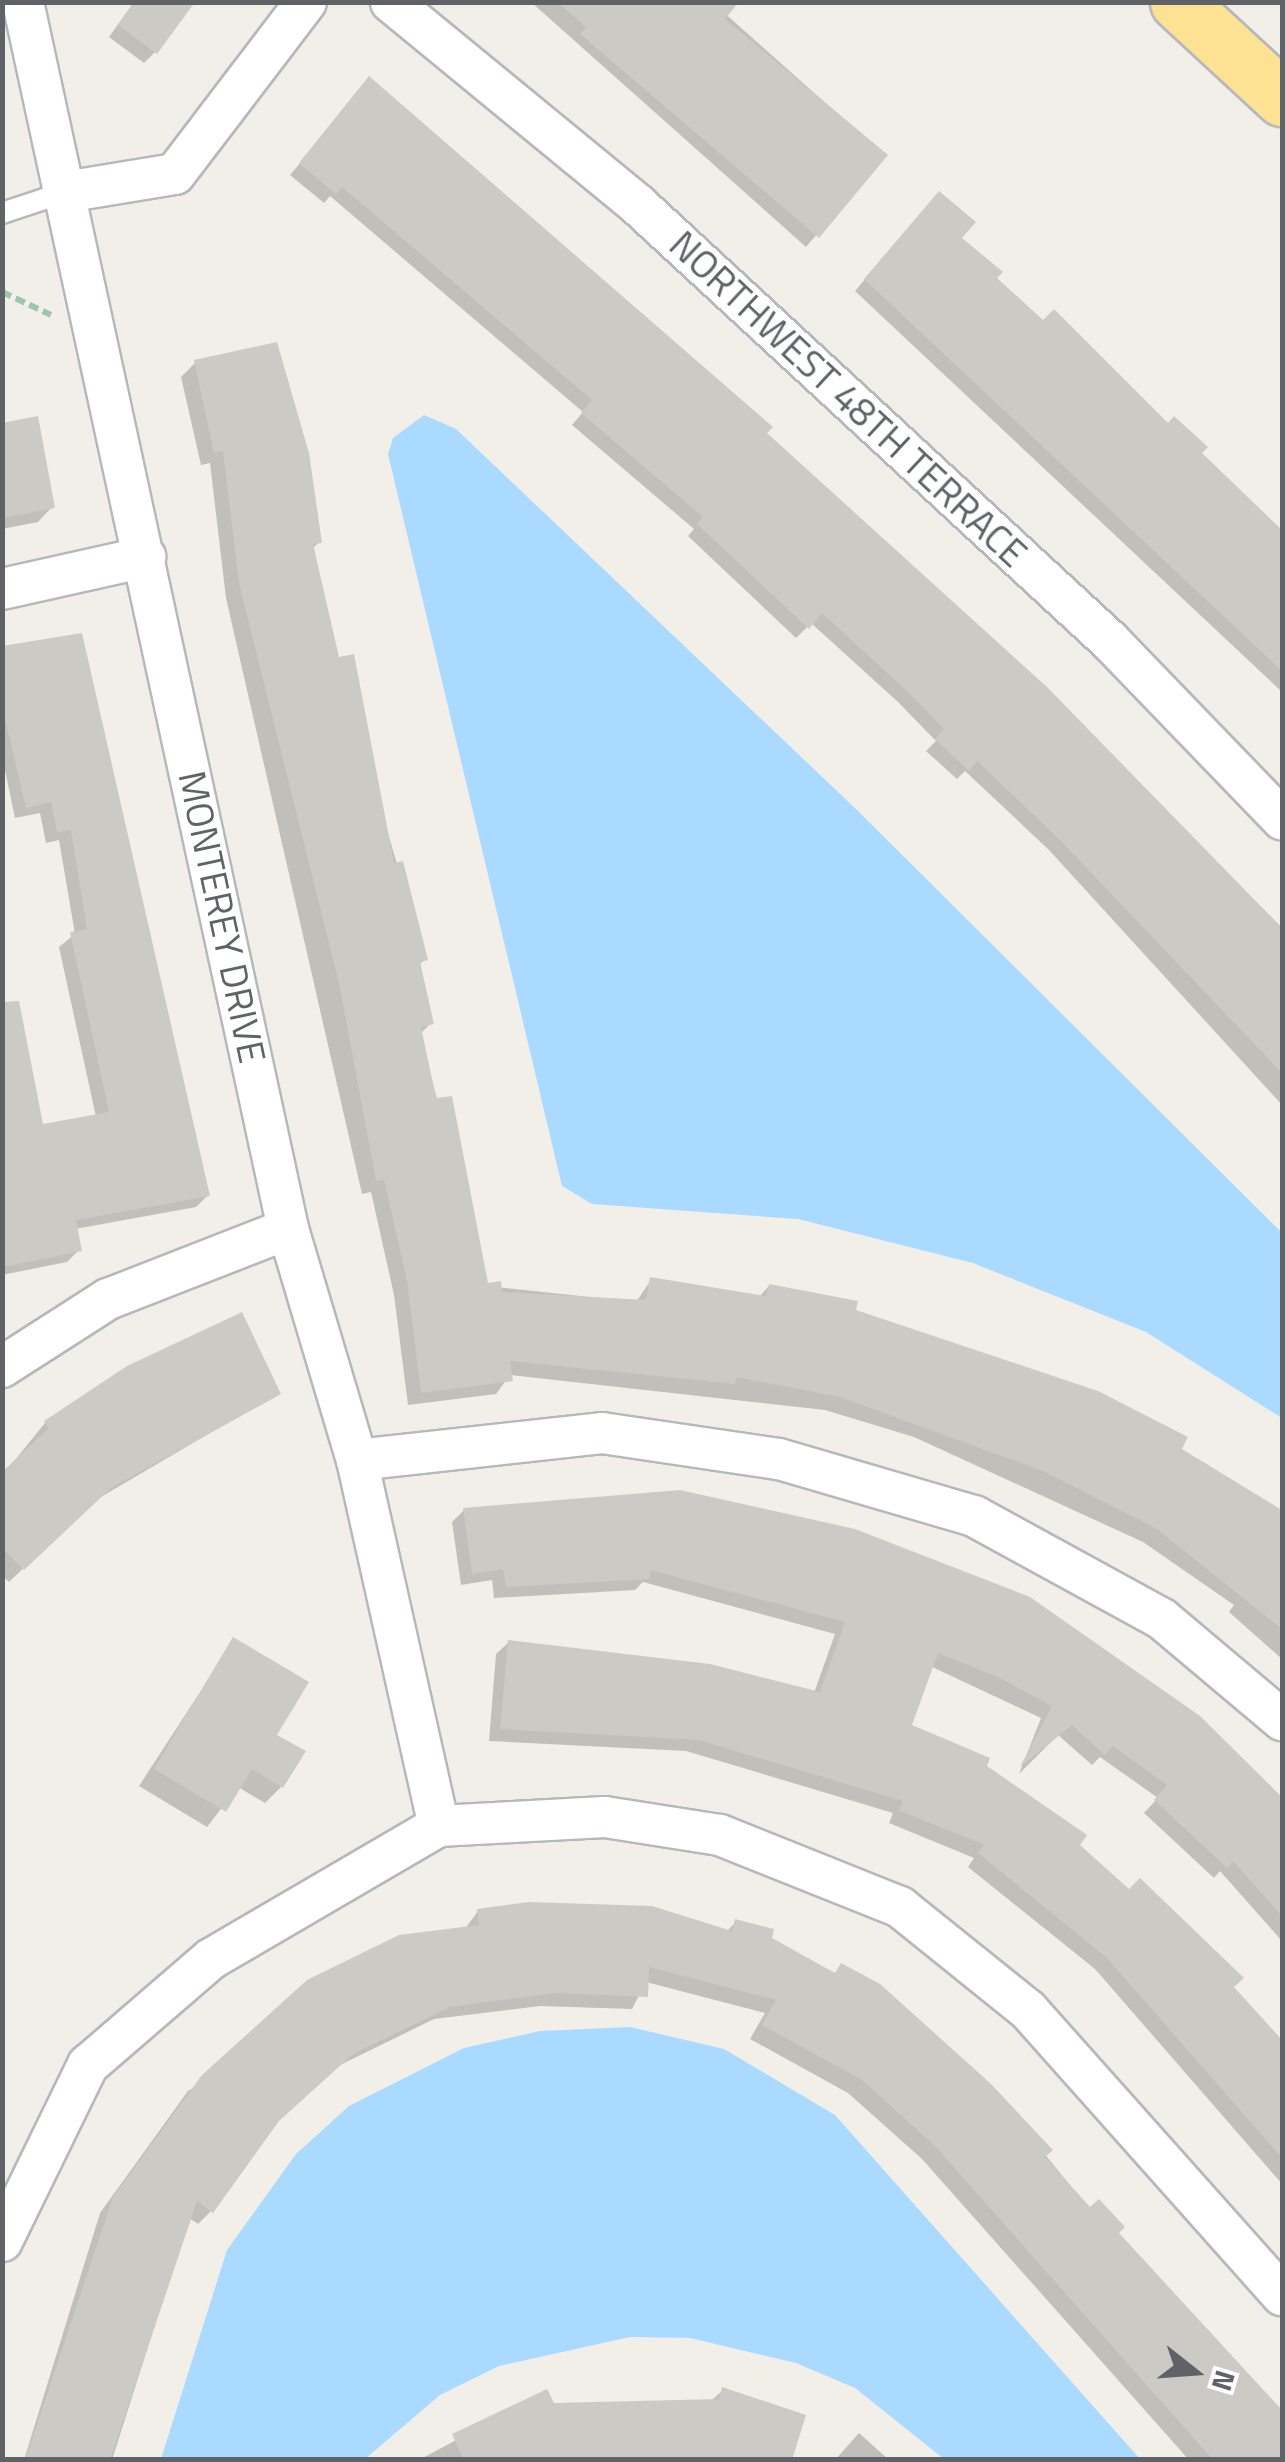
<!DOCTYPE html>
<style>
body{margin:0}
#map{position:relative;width:1285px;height:2462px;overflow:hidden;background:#f1efe8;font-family:"Titillium Web",sans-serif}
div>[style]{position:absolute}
.water>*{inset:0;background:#aadaff}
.shadow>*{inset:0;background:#0003}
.building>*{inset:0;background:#cccac5}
.path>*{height:6px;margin-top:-3px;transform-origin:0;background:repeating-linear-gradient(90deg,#9cc7a9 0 10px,transparent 0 15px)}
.roads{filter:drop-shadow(2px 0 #b5b8bc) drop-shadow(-2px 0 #b5b8bc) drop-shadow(0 2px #b5b8bc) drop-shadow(0 -2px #b5b8bc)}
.service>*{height:20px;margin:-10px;padding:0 10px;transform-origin:10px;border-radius:10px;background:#fff}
.minor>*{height:40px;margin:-20px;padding:0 20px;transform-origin:20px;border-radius:20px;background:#fff}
.motorway>*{height:55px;margin:-27.5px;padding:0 27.5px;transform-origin:27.5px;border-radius:27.5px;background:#fde293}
span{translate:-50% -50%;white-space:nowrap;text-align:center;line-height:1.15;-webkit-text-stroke:8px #fff;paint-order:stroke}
.street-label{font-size:38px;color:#5f6368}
.frame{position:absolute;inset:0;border:5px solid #5f6368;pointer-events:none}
.north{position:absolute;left:1145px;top:2322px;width:100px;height:100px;-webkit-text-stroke:8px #fff;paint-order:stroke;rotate:107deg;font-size:28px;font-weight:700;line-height:40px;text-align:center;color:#5f6368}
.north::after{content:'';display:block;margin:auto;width:35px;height:45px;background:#5f6368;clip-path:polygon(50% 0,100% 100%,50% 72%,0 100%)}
</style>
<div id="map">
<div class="water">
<div style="clip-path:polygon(424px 415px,456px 429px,857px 810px,1282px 1233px,1282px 1418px,1146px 1332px,973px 1263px,798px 1219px,592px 1204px,562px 1186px,388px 454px,393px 438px)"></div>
<div style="clip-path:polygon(630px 2027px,724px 2049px,835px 2115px,1140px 2459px,944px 2459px,855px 2388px,796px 2363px,690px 2338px,630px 2337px,499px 2366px,440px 2395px,365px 2459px,161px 2459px,227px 2250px,296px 2154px,349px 2106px,464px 2048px,540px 2031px)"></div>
</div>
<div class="shadow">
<div style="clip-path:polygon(134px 2px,155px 52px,144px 63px,109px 37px)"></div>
<div style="clip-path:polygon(531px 2px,712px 2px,884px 155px,806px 247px)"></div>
<div style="clip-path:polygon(370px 80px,769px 427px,764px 434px,1045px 689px,1282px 928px,1282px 1105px,1049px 850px,965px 771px,957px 779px,926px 751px,936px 741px,898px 702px,811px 623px,796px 638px,688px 536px,694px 529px,572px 425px,583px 412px,330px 196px,324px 203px,290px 175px)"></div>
<div style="clip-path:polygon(929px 205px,994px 279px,1282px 533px,1282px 705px,1281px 691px,855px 291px)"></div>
<div style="clip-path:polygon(195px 363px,319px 542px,312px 549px,337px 660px,425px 959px,418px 966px,431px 1023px,420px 1034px,486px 1286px,636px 1302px,651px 1280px,758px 1298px,769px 1286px,854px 1311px,1179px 1450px,1282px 1523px,1282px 1659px,1229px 1612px,1234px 1605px,1143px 1542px,914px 1437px,825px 1410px,510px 1375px,496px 1394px,408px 1405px,394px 1295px,371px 1192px,362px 1194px,226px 598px,210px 463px,201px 465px,181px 377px)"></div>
<div style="clip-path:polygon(2px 427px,52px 507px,38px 522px,2px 529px)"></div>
<div style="clip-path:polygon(80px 636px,208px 1195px,196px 1207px,75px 1229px,79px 1250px,67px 1262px,2px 1275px,2px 1023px,41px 1127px,96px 1117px,59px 947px,75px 934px,59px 840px,46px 843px,40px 813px,15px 818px,2px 756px,2px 648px)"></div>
<div style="clip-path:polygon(278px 1393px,94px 1501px,9px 1582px,3px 1576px,2px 1476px,45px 1423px)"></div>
<div style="clip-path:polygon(464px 1510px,1198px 1718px,1282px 1800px,1282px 1941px,1220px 1871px,1214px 1878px,1144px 1813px,1158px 1798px,1100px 1757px,1092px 1765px,1058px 1735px,1019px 1774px,1041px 1718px,930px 1666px,909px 1727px,984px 1767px,1077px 1845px,1282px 2048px,1282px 2184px,1095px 1969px,968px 1867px,974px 1858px,889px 1823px,893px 1813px,686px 1751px,489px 1741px,496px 1654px,509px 1642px,814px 1693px,835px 1634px,643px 1582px,635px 1590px,494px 1598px,492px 1580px,461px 1585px,452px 1522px)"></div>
<div style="clip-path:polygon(234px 1640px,274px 1735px,282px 1786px,265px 1803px,238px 1787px,207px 1827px,139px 1786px)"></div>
<div style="clip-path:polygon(478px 1911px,726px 1932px,736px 1922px,833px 1975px,842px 1966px,988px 2084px,1090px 2210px,1282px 2414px,1282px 2460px,1189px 2460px,922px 2159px,848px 2093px,750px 2039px,765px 2013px,646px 1982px,632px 2009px,540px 2006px,434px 2019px,336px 2067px,274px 2123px,211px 2211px,198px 2224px,189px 2218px,112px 2460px,24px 2460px,100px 2213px,188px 2091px,465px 1929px)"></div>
<div style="clip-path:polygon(723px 2390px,789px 2460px,419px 2460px,545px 2392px,552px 2406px,711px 2401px)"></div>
<div style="clip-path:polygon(859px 2433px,889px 2460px,835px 2460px)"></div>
</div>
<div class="building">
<div style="clip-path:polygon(134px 2px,195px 2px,157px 54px,118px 25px)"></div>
<div style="clip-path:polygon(557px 2px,739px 2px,725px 19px,888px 155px,819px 238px,580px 34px,586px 27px)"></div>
<div style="clip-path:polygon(369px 76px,773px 427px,767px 433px,1047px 687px,1282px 928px,1282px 1073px,1059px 839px,977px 761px,969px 771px,935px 739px,944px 729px,908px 692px,822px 613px,809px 629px,697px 524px,703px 517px,581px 413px,592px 400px,342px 187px,336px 194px,299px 163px)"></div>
<div style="clip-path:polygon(939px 191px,976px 222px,962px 238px,1003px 272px,997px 278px,1043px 320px,1054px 309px,1168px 423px,1174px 416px,1208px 447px,1202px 453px,1282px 530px,1282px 671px,864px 279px)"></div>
<div style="clip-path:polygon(277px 342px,309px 453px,322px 543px,313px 544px,339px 657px,354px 654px,394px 863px,403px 861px,428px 960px,420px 962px,434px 1024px,421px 1027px,436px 1098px,452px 1096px,488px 1283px,501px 1281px,502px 1292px,646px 1300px,650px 1277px,766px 1296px,769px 1284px,858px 1301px,856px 1310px,1098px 1391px,1188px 1437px,1182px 1449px,1282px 1510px,1282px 1629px,1157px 1529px,1043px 1471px,840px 1397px,736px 1377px,735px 1384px,510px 1361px,513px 1381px,421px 1393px,407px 1280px,384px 1180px,376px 1181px,339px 983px,239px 583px,223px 451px,214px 453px,194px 360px)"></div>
<div style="clip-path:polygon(38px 416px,55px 508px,2px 518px,2px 423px)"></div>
<div style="clip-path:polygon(82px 633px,210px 1196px,76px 1220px,82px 1251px,2px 1267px,2px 1002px,19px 1001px,43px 1124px,109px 1112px,70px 932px,87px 930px,71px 830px,57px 832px,51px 802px,26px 808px,2px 706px,2px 646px)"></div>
<div style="clip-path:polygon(242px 1312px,281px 1394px,111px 1488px,24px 1570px,2px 1548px,2px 1472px,49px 1428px,44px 1421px,127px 1366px)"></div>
<div style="clip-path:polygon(680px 1490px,855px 1529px,1030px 1597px,1200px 1716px,1282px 1797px,1282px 1916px,1233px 1861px,1227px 1868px,1154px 1800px,1167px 1785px,1113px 1746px,1105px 1755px,1072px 1725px,1020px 1767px,1052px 1706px,998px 1677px,938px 1653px,912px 1725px,990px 1758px,987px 1766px,1087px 1835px,1080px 1845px,1129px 1889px,1140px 1878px,1244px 1978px,1234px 1987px,1282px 2040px,1282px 2158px,1107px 1958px,978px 1853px,984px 1845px,899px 1810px,903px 1801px,699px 1740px,500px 1729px,508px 1640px,710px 1664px,820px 1692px,845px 1622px,650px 1570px,650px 1579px,506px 1587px,503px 1569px,472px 1574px,463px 1508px)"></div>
<div style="clip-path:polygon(233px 1637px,309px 1682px,277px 1735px,306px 1751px,283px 1788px,252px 1769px,226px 1812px,154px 1769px)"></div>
<div style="clip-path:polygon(529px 1902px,652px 1906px,732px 1931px,735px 1919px,774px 1929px,772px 1938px,835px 1973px,841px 1963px,880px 1984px,990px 2083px,1053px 2150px,1045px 2157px,1090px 2207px,1099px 2199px,1125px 2227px,1119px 2233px,1282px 2410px,1282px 2460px,1213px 2460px,935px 2146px,862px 2080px,762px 2025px,776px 2000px,649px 1967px,648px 1997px,555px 1993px,450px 2007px,353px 2054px,279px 2121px,213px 2213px,197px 2201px,110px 2460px,25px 2460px,113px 2197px,202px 2075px,307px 1980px,399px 1935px,479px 1925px,477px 1909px)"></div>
<div style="clip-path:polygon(722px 2387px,806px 2415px,792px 2460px,464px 2460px,452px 2434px,547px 2389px,554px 2403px,719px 2399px)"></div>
</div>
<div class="path">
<div style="left:2px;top:292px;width:54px;rotate:25.1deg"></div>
</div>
<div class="roads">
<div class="service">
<div style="left:2px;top:213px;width:66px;rotate:-18.4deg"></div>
</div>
<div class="minor">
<div style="left:23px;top:2px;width:1255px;rotate:77.81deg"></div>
<div style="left:288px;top:1229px;width:241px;rotate:73.4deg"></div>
<div style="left:357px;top:1460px;width:375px;rotate:77.4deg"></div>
<div style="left:391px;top:2px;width:320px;rotate:39.4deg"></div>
<div style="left:638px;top:205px;width:643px;rotate:42.73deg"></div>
<div style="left:1110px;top:641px;width:248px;rotate:46deg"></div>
<div style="left:65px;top:192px;width:111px;rotate:-9.3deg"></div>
<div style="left:175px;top:174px;width:216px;rotate:-52.7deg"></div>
<div style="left:2px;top:589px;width:147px;rotate:-12.6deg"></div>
<div style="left:2px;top:1367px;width:126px;rotate:-32.7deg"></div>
<div style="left:108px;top:1299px;width:193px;rotate:-21.3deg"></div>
<div style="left:357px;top:1460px;width:246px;rotate:-6.3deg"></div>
<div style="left:602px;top:1433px;width:179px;rotate:8.4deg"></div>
<div style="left:779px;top:1459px;width:203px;rotate:16.3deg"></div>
<div style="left:974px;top:1516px;width:214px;rotate:28.7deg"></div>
<div style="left:1162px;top:1619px;width:157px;rotate:40.1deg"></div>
<div style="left:2px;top:2241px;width:196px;rotate:-64deg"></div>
<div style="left:88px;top:2065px;width:162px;rotate:-40.8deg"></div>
<div style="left:211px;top:1959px;width:264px;rotate:-30.3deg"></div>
<div style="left:439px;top:1826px;width:166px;rotate:-3.1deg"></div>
<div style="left:605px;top:1817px;width:116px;rotate:8.9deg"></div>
<div style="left:720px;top:1835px;width:194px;rotate:21.8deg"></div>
<div style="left:900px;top:1907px;width:164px;rotate:38.8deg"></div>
<div style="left:1028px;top:2010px;width:382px;rotate:48.3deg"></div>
</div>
<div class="motorway">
<div style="left:1178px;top:2px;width:142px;rotate:42.7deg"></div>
</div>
</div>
<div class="street-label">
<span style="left:848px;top:399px;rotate:43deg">NORTHWEST 48TH TERRACE</span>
<span style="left:222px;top:917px;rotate:78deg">MONTEREY DRIVE</span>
</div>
<div class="frame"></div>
<div class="north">N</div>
</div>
